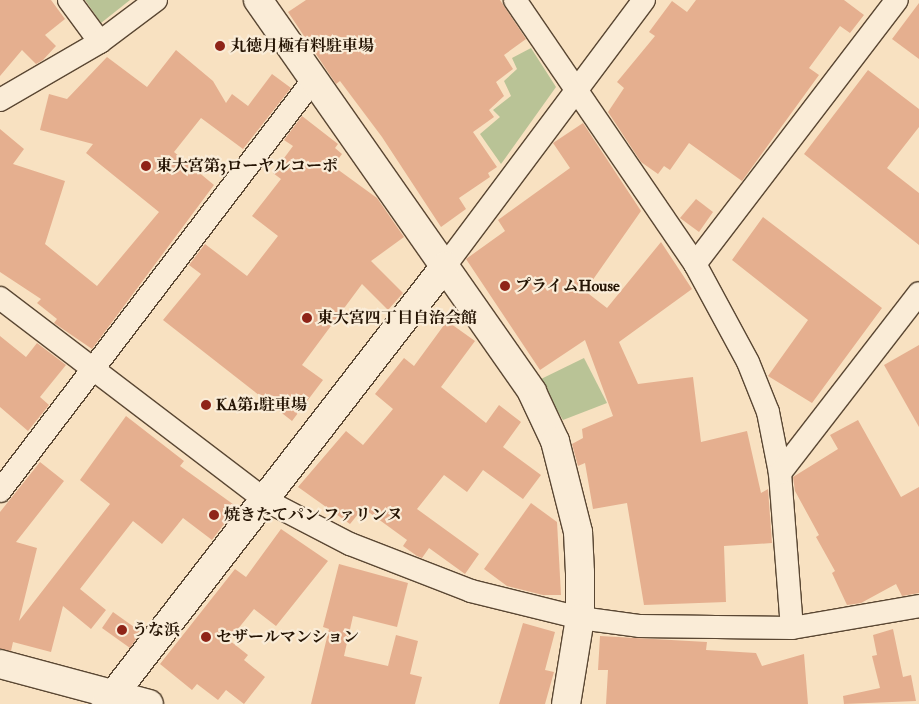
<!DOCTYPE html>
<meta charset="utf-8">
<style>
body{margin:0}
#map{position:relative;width:919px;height:704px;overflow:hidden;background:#f8e1c1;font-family:"IM FELL Double Pica","Noto Serif JP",serif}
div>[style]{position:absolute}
.green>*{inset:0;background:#b9c396}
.building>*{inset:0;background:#e5af8f}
.roads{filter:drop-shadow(1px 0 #5a4733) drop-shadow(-1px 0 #5a4733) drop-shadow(0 1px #5a4733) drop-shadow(0 -1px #5a4733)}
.street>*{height:22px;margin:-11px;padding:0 11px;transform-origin:11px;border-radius:11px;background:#faecd7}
.secondary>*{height:28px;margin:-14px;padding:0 14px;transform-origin:14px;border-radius:14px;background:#faecd7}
.dots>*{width:14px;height:14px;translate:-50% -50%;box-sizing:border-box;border:2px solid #faecd7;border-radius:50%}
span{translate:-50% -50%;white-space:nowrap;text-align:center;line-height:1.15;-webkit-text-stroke:4.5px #faecd7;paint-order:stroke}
.poi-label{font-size:16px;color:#251404;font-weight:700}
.left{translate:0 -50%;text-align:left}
</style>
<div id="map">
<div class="green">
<div style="clip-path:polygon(85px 0,130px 0,101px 23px)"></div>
<div style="clip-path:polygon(531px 48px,556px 87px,501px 164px,480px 134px,500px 117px,493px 110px,511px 96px,504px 81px,517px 69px,512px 58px)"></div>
<div style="clip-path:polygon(584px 358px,607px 403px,563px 420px,539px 380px)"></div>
</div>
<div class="building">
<div style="clip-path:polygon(0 0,51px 0,65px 19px,45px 35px,56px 46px,43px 60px,36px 64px,22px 50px,0 76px)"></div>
<div style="clip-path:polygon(306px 0,500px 0,526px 39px,504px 55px,513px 69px,496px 82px,504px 96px,489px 110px,494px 117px,473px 132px,497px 167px,488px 173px,490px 177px,459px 198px,466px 209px,441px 227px,382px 137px,340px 81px,336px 84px,288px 12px)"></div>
<div style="clip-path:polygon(696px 0,844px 0,864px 15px,850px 33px,840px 26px,809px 68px,819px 75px,742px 181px,689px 143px,670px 170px,664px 166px,658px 174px,641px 162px,608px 112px,624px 88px,617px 82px,655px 36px,649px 32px,672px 1px,687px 12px)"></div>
<div style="clip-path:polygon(919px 3px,919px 59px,892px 39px)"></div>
<div style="clip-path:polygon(176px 50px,213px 81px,226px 103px,232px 94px,248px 106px,272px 74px,291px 88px,243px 149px,201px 118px,174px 152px,214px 185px,92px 349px,54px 323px,57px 319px,37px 303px,41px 299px,0 272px,0 129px,24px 149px,13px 164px,65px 181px,45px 244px,97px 286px,159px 212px,86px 153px,93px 144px,40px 130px,49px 94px,67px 99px,107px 57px,147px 87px)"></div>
<div style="clip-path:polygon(868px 70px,919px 109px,919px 127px,887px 168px,919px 193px,919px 245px,804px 154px)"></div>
<div style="clip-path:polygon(302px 116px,338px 144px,335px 148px,342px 154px,333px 166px,377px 198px,404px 237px,371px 261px,403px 293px,388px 310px,362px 284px,302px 365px,323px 380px,292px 421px,163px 320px,201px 274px,189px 265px,205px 244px,247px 276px,278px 236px,252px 216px,281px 179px,273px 173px,293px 146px,284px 140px)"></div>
<div style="clip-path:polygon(583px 123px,641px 211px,585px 291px,607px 308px,661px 242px,692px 289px,619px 342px,638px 384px,693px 377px,701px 442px,747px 431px,761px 493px,768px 489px,772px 543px,724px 546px,726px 602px,644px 605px,627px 503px,593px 509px,585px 463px,578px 466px,572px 444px,583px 438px,582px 429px,613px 416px,585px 340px,540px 370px,466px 259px,505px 231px,498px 220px,570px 168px,553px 143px)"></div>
<div style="clip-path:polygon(696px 199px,713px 212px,699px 232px,680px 218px)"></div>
<div style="clip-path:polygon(763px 217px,882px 308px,812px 403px,768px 376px,808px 320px,732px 260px)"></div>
<div style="clip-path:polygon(447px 321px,475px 341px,441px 387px,486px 423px,499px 405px,521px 422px,503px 447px,541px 475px,523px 499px,483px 470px,467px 492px,444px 475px,417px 509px,479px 554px,465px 574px,429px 548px,422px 558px,417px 556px,403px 546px,407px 540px,363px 508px,350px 524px,298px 487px,346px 431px,363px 445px,393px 409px,375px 394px,404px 358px,414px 366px)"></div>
<div style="clip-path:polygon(0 336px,26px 357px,37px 343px,66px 365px,40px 397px,49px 405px,28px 431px,0 407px)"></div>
<div style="clip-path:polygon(919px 345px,919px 427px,884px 365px)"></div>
<div style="clip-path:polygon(126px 416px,184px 461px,180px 466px,237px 507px,212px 540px,183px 518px,162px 544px,133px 521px,80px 589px,106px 610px,91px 629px,63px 606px,51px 652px,13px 642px,11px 651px,0 649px,0 512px,40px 462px,64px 481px,16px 542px,37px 548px,19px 621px,110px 504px,80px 480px)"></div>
<div style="clip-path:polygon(858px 420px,901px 497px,919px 487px,919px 593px,902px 596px,896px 584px,861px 603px,847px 605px,832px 573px,835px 571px,816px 537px,819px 535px,795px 491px,793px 477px,838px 449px,830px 435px)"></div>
<div style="clip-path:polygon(531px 503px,557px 522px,561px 595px,543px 595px,507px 586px,484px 569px)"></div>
<div style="clip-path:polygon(281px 529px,328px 561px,276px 626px,254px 609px,229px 640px,248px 655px,244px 660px,265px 677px,244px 704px,226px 690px,218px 700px,197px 684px,192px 690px,160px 664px,235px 569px,246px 577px)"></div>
<div style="clip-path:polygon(339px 564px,408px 583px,397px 627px,353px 616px,344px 656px,388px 666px,396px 635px,418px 641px,410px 674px,422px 677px,415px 704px,311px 704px,329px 629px,323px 627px)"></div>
<div style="clip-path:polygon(113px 612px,141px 632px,130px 648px,102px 628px)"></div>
<div style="clip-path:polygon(523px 623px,555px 632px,545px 670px,554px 672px,545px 704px,499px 704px)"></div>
<div style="clip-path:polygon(893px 629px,903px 677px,911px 675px,916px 701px,844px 704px,843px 696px,880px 688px,872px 656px,877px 655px,873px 635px)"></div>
<div style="clip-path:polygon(600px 636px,707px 642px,706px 650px,756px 653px,762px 666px,804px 654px,808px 704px,606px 704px,608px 670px,598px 670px)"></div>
</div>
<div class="roads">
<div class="street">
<div style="left:69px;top:0;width:52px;rotate:53.6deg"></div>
<div style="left:515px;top:0;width:320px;rotate:55.7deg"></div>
<div style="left:695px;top:264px;width:111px;rotate:61.6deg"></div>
<div style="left:748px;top:362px;width:54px;rotate:68.2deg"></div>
<div style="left:768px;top:412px;width:62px;rotate:78.9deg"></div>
<div style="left:780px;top:473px;width:155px;rotate:85.6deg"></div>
<div style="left:0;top:100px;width:116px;rotate:-30.1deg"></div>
<div style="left:100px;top:42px;width:70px;rotate:-36.9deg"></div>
<div style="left:695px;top:264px;width:332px;rotate:-52.6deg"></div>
<div style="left:445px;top:266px;width:332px;rotate:-53.2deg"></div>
<div style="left:0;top:298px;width:333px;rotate:37.3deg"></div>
<div style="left:265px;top:500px;width:96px;rotate:27.4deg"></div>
<div style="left:350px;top:544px;width:130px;rotate:21.2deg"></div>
<div style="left:471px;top:591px;width:112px;rotate:13.9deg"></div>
<div style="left:580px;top:618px;width:61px;rotate:7.6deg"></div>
<div style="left:640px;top:626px;width:152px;rotate:0.8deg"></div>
<div style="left:792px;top:628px;width:129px;rotate:-9.8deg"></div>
<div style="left:780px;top:473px;width:227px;rotate:-52.3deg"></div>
<div style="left:0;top:491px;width:518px;rotate:-52.69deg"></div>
</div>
<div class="secondary">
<div style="left:258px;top:0;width:478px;rotate:55deg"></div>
<div style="left:532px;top:392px;width:54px;rotate:64.9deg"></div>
<div style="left:555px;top:441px;width:94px;rotate:75.8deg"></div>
<div style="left:578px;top:532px;width:41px;rotate:87.2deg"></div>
<div style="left:580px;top:573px;width:45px;rotate:90deg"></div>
<div style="left:580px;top:618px;width:87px;rotate:99.2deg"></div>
<div style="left:0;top:664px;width:154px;rotate:15deg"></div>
<div style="left:106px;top:704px;width:554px;rotate:-52.26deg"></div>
</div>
</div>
<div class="dots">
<div style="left:220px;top:46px;background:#8f2418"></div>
<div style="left:146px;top:166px;background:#8f2418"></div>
<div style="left:505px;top:286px;background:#8f2418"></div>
<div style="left:307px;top:318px;background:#8f2418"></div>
<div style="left:206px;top:405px;background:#8f2418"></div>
<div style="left:214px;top:515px;background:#8f2418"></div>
<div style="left:122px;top:630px;background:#8f2418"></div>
<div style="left:206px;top:637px;background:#8f2418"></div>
</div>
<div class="poi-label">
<span class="left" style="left:230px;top:46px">丸徳月極有料駐車場</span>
<span class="left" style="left:156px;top:166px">東大宮第3ローヤルコーポ</span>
<span class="left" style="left:515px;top:286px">プライムHouse</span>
<span class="left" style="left:317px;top:318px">東大宮四丁目自治会館</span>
<span class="left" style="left:216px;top:405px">KA第1駐車場</span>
<span class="left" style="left:224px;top:515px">焼きたてパン ファリンヌ</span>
<span class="left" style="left:132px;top:630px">うな浜</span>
<span class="left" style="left:216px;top:637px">セザールマンション</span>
</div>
</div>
